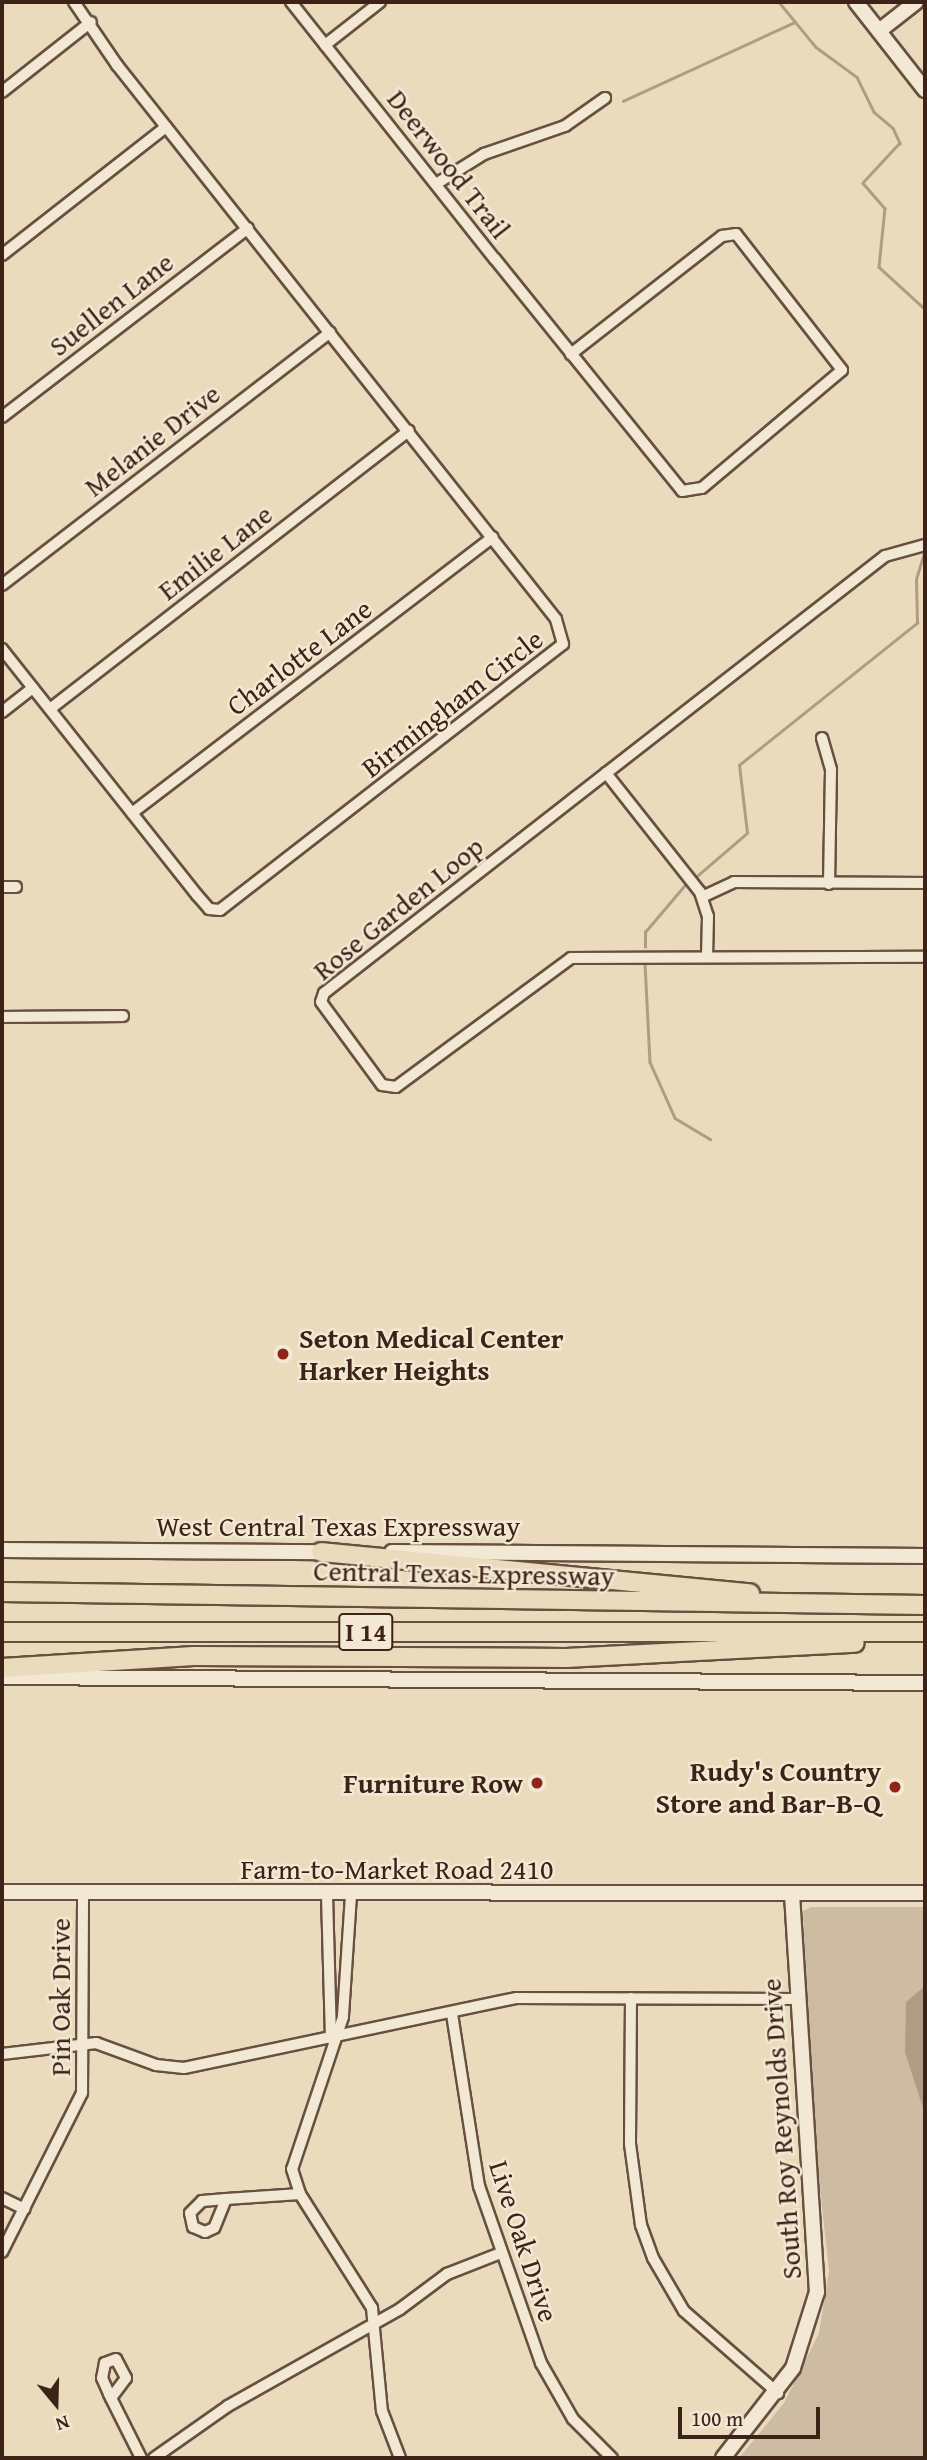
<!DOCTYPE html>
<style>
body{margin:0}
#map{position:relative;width:927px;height:2460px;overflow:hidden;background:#ebdbbd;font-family:"Gentium Book Plus",serif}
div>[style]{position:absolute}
.green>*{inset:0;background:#cdbca1}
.water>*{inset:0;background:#b09c85}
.stream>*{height:2.5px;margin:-1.25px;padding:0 1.25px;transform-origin:1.25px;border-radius:1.25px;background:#b09c85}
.roads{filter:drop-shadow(2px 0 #685040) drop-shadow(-2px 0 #685040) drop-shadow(0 2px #685040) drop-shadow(0 -2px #685040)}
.street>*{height:10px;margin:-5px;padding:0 5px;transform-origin:5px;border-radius:5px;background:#f2e8d4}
.secondary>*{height:14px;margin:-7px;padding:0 7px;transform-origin:7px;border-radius:7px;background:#f2e8d4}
.highway>*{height:18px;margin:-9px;padding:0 9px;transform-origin:9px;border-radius:9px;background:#ebdbbd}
.dots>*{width:19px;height:19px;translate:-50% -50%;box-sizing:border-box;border:4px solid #f2e8d4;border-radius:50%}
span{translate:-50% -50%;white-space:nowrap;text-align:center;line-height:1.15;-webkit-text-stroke:5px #f2e8d4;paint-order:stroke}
.shield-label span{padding:2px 5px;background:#f2e8d4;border:2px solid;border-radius:5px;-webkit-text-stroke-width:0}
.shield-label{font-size:26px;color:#3d2217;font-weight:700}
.street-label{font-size:28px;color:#3d2217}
.poi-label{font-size:28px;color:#3d2217;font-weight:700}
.left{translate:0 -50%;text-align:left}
.right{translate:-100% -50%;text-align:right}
.frame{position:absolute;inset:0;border:4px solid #3d2217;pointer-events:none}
.north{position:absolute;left:21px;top:2369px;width:70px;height:70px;-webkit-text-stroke:5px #f2e8d4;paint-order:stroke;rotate:161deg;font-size:19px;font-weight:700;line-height:28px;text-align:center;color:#3d2217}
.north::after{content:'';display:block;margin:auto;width:24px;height:32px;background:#3d2217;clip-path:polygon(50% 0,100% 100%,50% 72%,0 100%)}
.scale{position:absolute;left:678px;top:2407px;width:142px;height:32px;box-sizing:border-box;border:4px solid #3d2217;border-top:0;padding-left:9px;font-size:21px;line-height:24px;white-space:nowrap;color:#3d2217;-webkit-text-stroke:5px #f2e8d4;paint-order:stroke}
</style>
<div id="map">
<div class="green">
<div style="clip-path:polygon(811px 1907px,925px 1907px,925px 2458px,739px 2458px,784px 2403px,819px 2333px,829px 2271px,810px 2097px,803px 1911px)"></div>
</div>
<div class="water">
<div style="clip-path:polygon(925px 1986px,925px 2114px,905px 2052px,906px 2002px)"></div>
</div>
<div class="stream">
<div style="left:779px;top:2px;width:58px;rotate:50.6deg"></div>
<div style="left:816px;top:47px;width:51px;rotate:36.2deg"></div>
<div style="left:857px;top:77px;width:39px;rotate:64deg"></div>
<div style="left:874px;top:112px;width:25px;rotate:40deg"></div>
<div style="left:893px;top:128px;width:17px;rotate:65deg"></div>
<div style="left:900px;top:143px;width:54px;rotate:132.8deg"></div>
<div style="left:863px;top:183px;width:33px;rotate:49deg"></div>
<div style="left:885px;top:208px;width:59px;rotate:95.8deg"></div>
<div style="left:879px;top:267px;width:62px;rotate:42.4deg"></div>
<div style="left:623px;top:101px;width:189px;rotate:-24.7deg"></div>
<div style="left:697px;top:876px;width:66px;rotate:-40.7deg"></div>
<div style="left:747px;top:833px;width:68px;rotate:-96.7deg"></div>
<div style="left:739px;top:765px;width:228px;rotate:-38.6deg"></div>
<div style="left:917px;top:623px;width:44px;rotate:-91.3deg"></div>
<div style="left:916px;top:579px;width:27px;rotate:-73deg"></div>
<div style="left:645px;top:947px;width:15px;rotate:-90deg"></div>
<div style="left:645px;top:932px;width:62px;rotate:-49.6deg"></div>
<div style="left:645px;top:963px;width:99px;rotate:87.1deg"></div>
<div style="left:650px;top:1062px;width:61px;rotate:65.9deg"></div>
<div style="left:675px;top:1118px;width:41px;rotate:31deg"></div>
</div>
<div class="roads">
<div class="street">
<div style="left:291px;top:2px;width:328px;rotate:51.6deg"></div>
<div style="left:495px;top:259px;width:298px;rotate:51.1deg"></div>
<div style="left:682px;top:491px;width:20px;rotate:-9deg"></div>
<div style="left:702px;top:488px;width:183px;rotate:-40.1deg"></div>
<div style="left:842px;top:370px;width:172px;rotate:-127.9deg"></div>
<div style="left:736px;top:234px;width:14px;rotate:172deg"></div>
<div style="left:722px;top:236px;width:192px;rotate:142deg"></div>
<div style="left:325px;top:45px;width:70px;rotate:-38deg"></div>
<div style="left:2px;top:92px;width:113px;rotate:-38.2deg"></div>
<div style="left:436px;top:184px;width:57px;rotate:-32deg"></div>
<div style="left:484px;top:154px;width:86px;rotate:-19.1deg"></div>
<div style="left:565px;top:126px;width:49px;rotate:-35deg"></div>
<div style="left:2px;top:255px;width:208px;rotate:-38deg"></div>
<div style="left:2px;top:417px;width:310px;rotate:-37.5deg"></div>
<div style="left:925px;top:545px;width:41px;rotate:164.6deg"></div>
<div style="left:885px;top:556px;width:711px;rotate:142.08deg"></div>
<div style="left:324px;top:993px;width:9px;rotate:108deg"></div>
<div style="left:321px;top:1002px;width:103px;rotate:53.7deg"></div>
<div style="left:382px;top:1085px;width:14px;rotate:8deg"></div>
<div style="left:396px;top:1087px;width:217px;rotate:-36.4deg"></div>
<div style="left:571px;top:958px;width:354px;rotate:-0.2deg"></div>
<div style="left:2px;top:585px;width:414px;rotate:-37.6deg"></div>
<div style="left:2px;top:649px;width:314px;rotate:51.6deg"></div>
<div style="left:197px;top:895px;width:18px;rotate:49deg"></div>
<div style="left:209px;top:909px;width:11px;rotate:5deg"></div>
<div style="left:220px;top:910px;width:434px;rotate:-37.8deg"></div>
<div style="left:563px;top:644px;width:26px;rotate:-106deg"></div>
<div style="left:556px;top:619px;width:707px;rotate:-128.39deg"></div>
<div style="left:117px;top:65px;width:76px;rotate:-124.3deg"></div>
<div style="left:50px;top:709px;width:454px;rotate:-37.8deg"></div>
<div style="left:2px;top:712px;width:39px;rotate:-38deg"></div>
<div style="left:822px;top:738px;width:33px;rotate:74deg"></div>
<div style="left:831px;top:770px;width:114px;rotate:91deg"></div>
<div style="left:606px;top:773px;width:152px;rotate:51.7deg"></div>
<div style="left:700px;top:892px;width:25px;rotate:72deg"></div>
<div style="left:708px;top:916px;width:41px;rotate:91.4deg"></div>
<div style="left:132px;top:813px;width:454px;rotate:-37.4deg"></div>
<div style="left:2px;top:887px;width:14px"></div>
<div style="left:702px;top:897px;width:35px;rotate:-25deg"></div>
<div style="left:734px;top:882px;width:191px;rotate:0.3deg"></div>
<div style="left:2px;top:1017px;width:121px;rotate:-0.5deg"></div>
<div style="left:327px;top:1895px;width:144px;rotate:88.4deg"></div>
<div style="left:351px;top:1895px;width:122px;rotate:93.8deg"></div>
<div style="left:343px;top:2017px;width:160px;rotate:108.5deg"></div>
<div style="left:292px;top:2169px;width:26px;rotate:72deg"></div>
<div style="left:300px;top:2194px;width:135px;rotate:57.7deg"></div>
<div style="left:372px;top:2308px;width:103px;rotate:84.5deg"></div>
<div style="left:382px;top:2411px;width:50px;rotate:69deg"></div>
<div style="left:631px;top:1998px;width:146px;rotate:90.4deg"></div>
<div style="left:630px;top:2144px;width:82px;rotate:82.3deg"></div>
<div style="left:641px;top:2225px;width:35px;rotate:70deg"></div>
<div style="left:653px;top:2258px;width:61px;rotate:59.7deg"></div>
<div style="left:684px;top:2311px;width:125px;rotate:41.1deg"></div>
<div style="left:452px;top:2014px;width:174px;rotate:81.1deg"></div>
<div style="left:479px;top:2186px;width:188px;rotate:70.7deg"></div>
<div style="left:541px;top:2363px;width:64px;rotate:60.3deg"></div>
<div style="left:573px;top:2419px;width:55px;rotate:45deg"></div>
<div style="left:2px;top:2054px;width:95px;rotate:-6.7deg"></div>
<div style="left:96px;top:2043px;width:64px;rotate:20.1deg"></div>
<div style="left:156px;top:2065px;width:28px;rotate:6deg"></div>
<div style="left:184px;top:2068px;width:340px;rotate:-11.9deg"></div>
<div style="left:517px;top:1998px;width:278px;rotate:0.2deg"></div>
<div style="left:2px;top:2198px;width:25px;rotate:26deg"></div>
<div style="left:226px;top:2199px;width:31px;rotate:112deg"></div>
<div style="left:214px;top:2228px;width:10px;rotate:156deg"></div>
<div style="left:205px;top:2232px;width:13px;rotate:-157deg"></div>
<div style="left:193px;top:2227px;width:14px;rotate:-102deg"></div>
<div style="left:190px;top:2213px;width:17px;rotate:-45deg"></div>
<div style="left:202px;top:2201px;width:24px;rotate:-5deg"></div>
<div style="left:226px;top:2199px;width:74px;rotate:-3.9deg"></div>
<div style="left:2px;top:2252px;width:178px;rotate:-63.3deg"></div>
<div style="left:82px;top:2093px;width:202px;rotate:-89.7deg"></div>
<div style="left:111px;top:2398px;width:25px;rotate:-53deg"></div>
<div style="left:126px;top:2378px;width:21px;rotate:-118deg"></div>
<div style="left:116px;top:2359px;width:12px;rotate:160deg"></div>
<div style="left:105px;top:2363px;width:15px;rotate:101deg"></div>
<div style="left:102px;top:2378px;width:17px;rotate:66deg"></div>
<div style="left:109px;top:2394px;width:72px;rotate:63.4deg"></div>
<div style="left:154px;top:2458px;width:90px;rotate:-35.1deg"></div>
<div style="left:228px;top:2406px;width:197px;rotate:-29.4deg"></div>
<div style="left:400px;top:2309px;width:59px;rotate:-36.7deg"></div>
<div style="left:447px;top:2274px;width:58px;rotate:-21.3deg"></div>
</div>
<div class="secondary">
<div style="left:856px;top:2px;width:112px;rotate:51.9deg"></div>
<div style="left:879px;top:31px;width:47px;rotate:-38.1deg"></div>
<div style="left:2px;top:1550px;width:327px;rotate:0.4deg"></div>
<div style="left:392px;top:1552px;width:533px;rotate:0.43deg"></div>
<div style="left:2px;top:1677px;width:923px;rotate:0.37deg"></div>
<div style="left:2px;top:1892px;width:923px;rotate:0.06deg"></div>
<div style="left:723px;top:2458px;width:114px;rotate:-52.1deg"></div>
<div style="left:793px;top:2368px;width:80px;rotate:-72.5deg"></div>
<div style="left:817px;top:2292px;width:399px;rotate:-93.6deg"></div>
</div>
<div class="highway">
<div style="left:321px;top:1552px;width:431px;rotate:5.5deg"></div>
<div style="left:2px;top:1592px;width:923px;rotate:0.81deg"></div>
<div style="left:2px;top:1632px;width:923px"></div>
<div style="left:2px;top:1668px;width:192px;rotate:-3.6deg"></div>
<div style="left:194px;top:1656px;width:372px;rotate:0.3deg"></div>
<div style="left:566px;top:1658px;width:289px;rotate:-3deg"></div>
</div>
</div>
<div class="dots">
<div style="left:283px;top:1354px;background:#8f2418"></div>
<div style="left:537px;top:1783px;background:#8f2418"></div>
<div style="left:895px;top:1787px;background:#8f2418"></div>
</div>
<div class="shield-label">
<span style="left:366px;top:1632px">I 14</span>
</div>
<div class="street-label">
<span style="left:449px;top:164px;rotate:52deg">Deerwood Trail</span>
<span style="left:111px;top:304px;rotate:-38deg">Suellen Lane</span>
<span style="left:152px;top:440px;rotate:-38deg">Melanie Drive</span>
<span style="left:215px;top:552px;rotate:-38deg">Emilie Lane</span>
<span style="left:299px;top:657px;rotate:-37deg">Charlotte Lane</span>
<span style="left:452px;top:703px;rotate:-38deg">Birmingham Circle</span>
<span style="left:398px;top:908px;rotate:-39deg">Rose Garden Loop</span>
<span style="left:338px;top:1526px">West Central Texas Expressway</span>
<span style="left:464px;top:1573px;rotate:1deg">Central Texas Expressway</span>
<span style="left:397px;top:1869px">Farm-to-Market Road 2410</span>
<span style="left:60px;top:1997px;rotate:-90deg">Pin Oak Drive</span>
<span style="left:781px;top:2129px;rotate:-94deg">South Roy Reynolds Drive</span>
<span style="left:524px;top:2241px;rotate:72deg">Live Oak Drive</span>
</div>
<div class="poi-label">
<span class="left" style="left:299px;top:1354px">Seton Medical Center<br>Harker Heights</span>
<span class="right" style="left:881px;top:1787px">Rudy's Country<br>Store and Bar-B-Q</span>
<span class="right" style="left:523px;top:1783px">Furniture Row</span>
</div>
<div class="frame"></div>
<div class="north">N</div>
<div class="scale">100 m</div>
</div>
